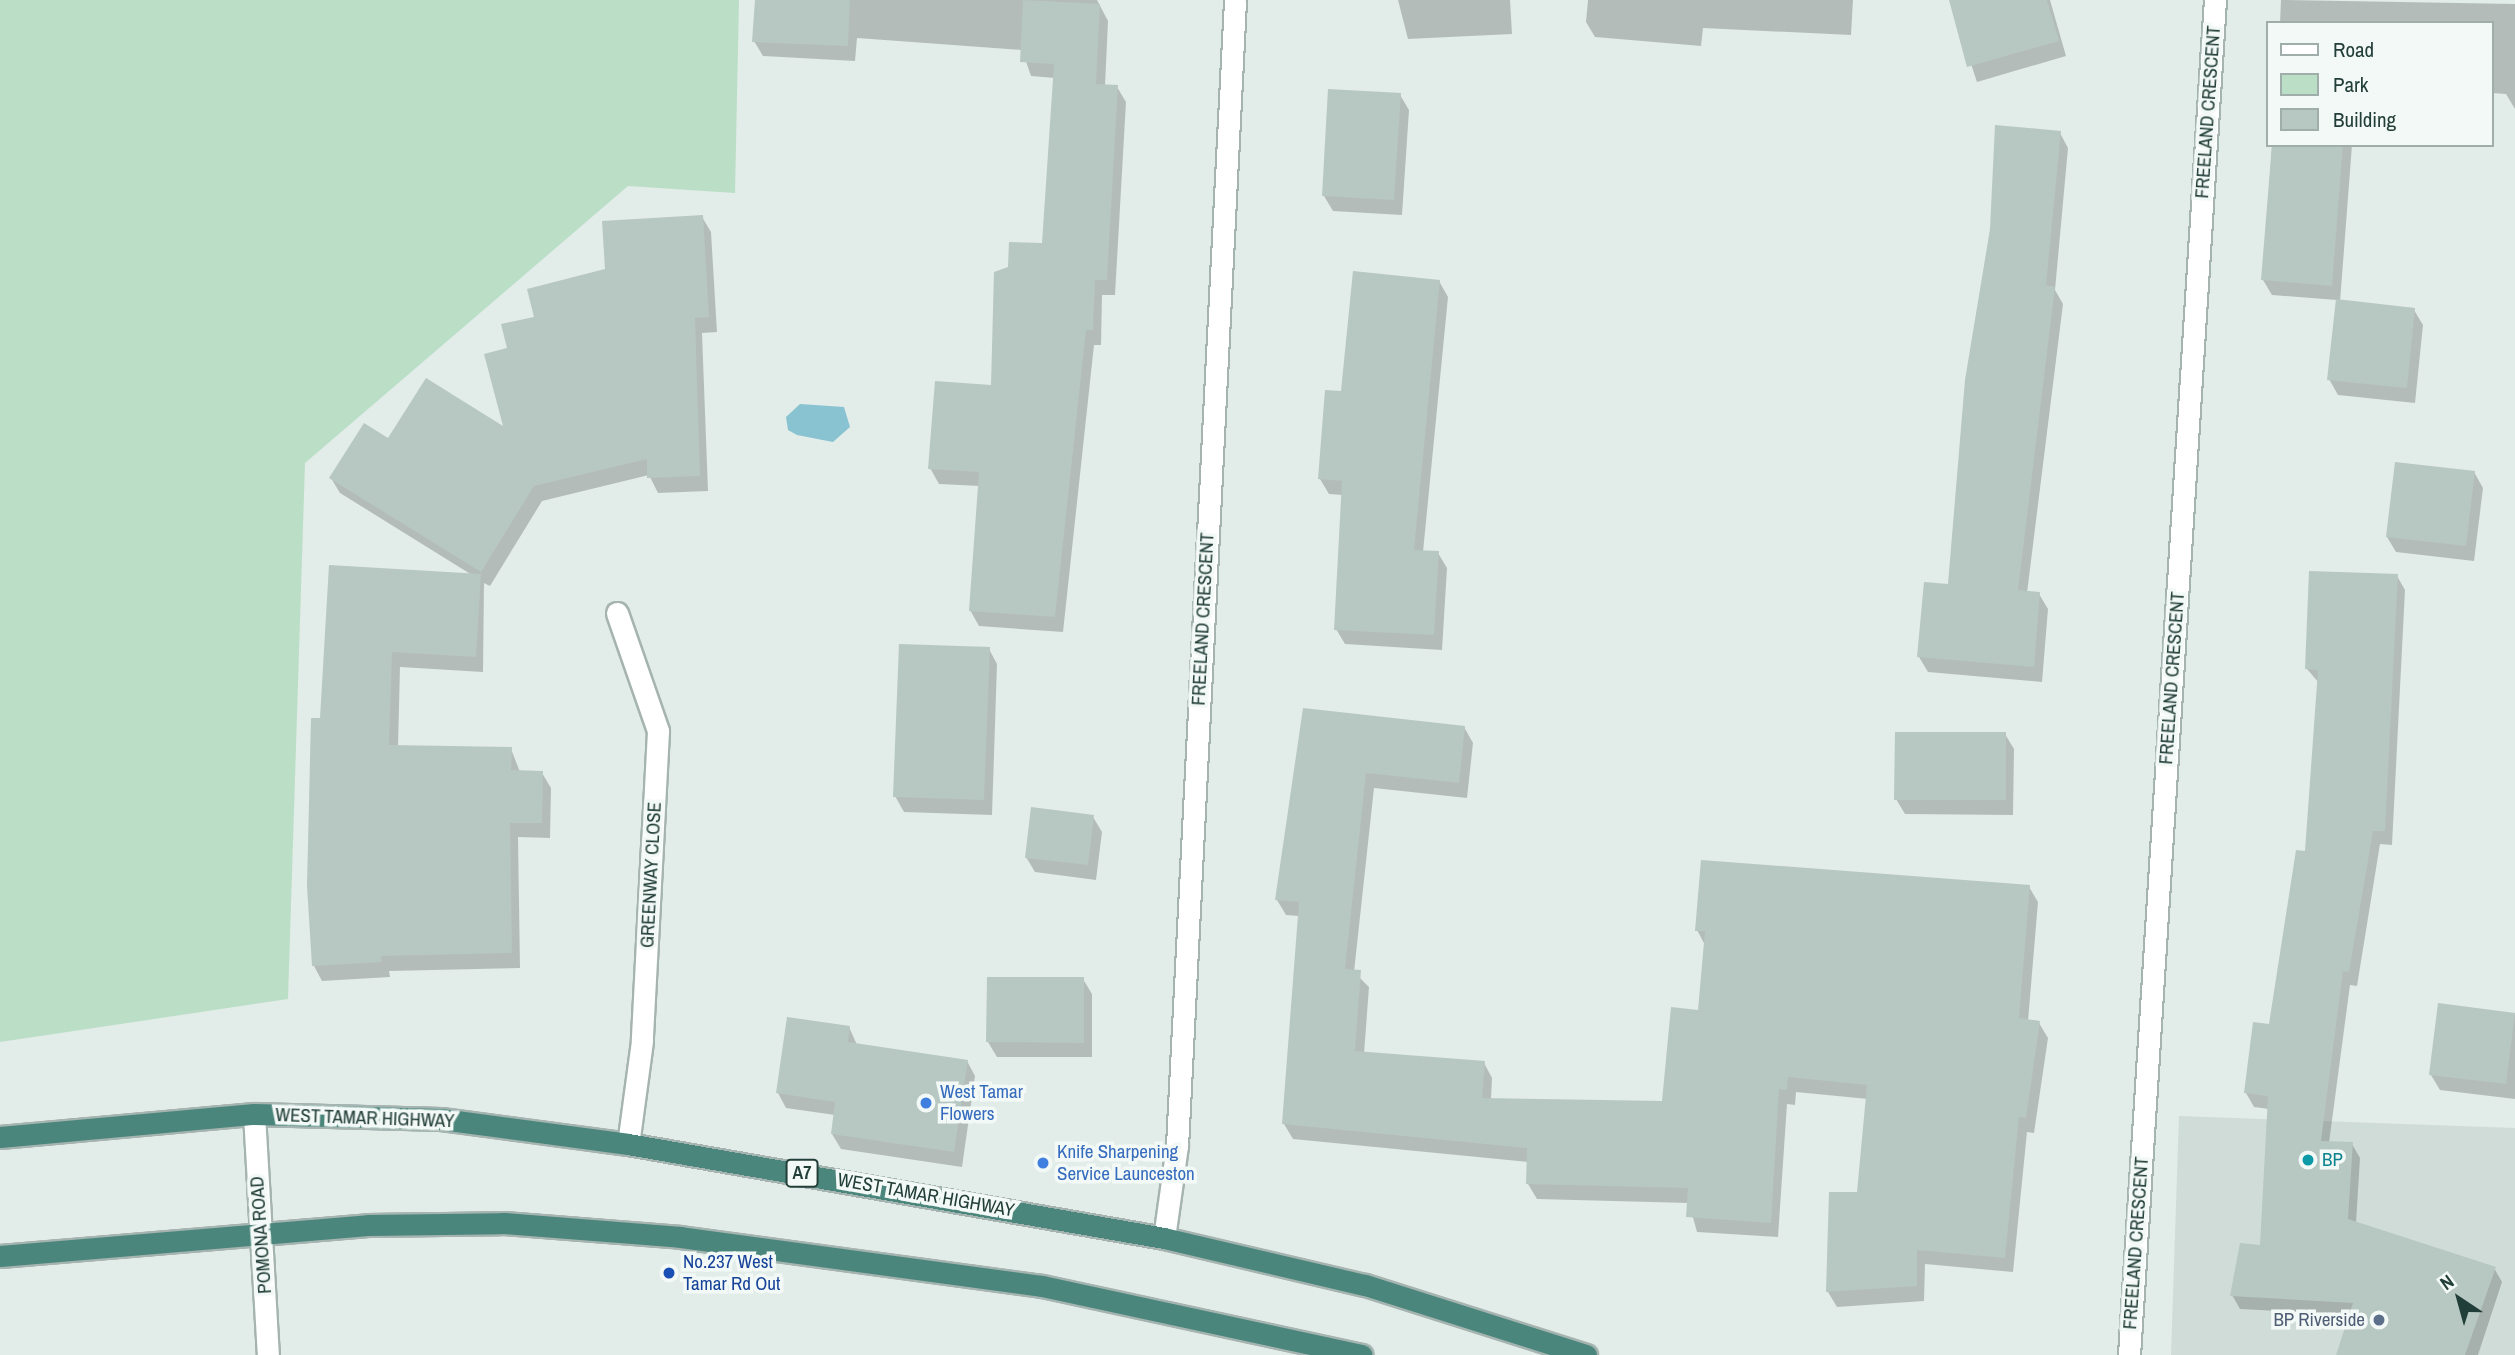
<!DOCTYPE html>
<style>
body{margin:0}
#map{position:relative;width:2515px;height:1355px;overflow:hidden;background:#e2ece8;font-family:"Archivo Narrow",sans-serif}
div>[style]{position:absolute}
.built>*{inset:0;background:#d0dcd7}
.green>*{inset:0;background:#bbdec6}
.water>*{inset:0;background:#89c3d2}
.shadow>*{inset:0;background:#0003}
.building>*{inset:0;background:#b7c7c2}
.roads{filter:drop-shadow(2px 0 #a5b4b0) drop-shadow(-2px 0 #a5b4b0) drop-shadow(0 2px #a5b4b0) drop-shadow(0 -2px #a5b4b0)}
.minor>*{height:21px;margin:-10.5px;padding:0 10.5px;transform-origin:10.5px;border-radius:10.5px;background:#fff}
.tertiary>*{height:21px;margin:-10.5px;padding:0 10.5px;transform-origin:10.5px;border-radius:10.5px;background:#fff}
.trunk>*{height:21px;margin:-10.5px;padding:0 10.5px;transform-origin:10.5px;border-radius:10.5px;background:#4a867c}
.dots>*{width:19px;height:19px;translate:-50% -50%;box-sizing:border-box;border:4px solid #f3f9f6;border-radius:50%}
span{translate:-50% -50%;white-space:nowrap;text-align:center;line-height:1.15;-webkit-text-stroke:7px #f3f9f6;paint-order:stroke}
.shield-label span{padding:2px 5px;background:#f3f9f6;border:2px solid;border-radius:5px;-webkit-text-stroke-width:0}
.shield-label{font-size:18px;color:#223e38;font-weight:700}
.street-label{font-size:19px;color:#223e38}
.shop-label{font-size:19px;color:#366cbe}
.left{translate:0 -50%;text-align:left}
.culture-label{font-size:19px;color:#0d838f}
.transit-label{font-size:19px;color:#164399}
.service-label{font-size:19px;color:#4e5e75}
.right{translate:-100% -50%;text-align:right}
.legend{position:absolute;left:2266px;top:21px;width:228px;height:126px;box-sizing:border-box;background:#f3f9f6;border:2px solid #9faeaa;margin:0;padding:9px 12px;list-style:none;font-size:21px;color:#223e38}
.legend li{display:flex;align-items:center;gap:14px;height:35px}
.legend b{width:35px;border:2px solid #9faeaa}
.north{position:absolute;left:2424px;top:1264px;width:70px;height:70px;-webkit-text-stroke:5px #f3f9f6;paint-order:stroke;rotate:324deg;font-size:19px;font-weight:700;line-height:28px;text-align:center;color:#223e38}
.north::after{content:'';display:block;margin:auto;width:24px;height:32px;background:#223e38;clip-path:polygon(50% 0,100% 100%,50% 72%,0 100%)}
</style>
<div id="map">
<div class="built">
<div style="clip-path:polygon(2179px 1116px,2515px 1128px,2515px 1355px,2171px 1355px)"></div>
</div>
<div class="green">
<div style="clip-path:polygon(0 0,739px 0,735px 193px,628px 186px,305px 463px,288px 999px,0 1042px)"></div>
</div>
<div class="water">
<div style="clip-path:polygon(800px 404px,844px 407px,850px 427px,833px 442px,797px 435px,788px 430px,786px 417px)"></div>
</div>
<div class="shadow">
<div style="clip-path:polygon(757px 0,1097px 0,1108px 21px,1105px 86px,1117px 87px,1126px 102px,1115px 295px,1102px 295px,1101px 345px,1094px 345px,1063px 632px,979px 626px,970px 610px,980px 486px,939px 484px,930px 468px,993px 387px,1010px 268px,1044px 244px,1055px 78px,1031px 76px,1022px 50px,857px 38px,855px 61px,763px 56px,754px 41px)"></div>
<div style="clip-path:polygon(1398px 0,1510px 0,1512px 34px,1408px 39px)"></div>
<div style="clip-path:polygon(1588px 0,1853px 0,1851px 35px,1703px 28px,1701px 46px,1595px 37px,1586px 22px)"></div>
<div style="clip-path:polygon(1950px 0,2050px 0,2066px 56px,1977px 82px)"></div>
<div style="clip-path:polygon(2281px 0,2515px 4px,2515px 109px,2506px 94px,2492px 93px,2492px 23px,2280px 23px)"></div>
<div style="clip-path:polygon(1400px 95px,1409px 110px,1402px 215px,1333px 211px,1324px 196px)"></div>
<div style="clip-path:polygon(2060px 133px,2068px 148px,2055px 290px,2063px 304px,2027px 593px,2039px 594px,2048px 609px,2042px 682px,1928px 672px,1919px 657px,1949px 586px,1991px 229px)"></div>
<div style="clip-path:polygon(2272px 145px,2352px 145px,2340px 302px,2414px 310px,2423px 325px,2415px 403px,2338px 395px,2329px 379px,2337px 300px,2272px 295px,2263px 280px)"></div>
<div style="clip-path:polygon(702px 217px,711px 232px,717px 332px,702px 333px,708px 491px,658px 493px,649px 475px,542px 501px,490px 586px,484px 583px,483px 672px,400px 667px,398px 747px,511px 749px,520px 772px,542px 773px,551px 788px,550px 838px,518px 837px,520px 968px,389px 971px,390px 977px,322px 981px,314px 966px,321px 720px,472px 575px,340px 493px,331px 478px,389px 441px,505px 430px,509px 349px,536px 318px)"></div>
<div style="clip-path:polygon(1439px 281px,1448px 297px,1423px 552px,1438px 553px,1447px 568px,1442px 650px,1345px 644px,1336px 629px,1343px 495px,1329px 494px,1320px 479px,1343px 393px)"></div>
<div style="clip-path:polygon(2474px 472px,2483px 488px,2474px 561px,2396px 552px,2387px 537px)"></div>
<div style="clip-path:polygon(2397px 576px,2405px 590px,2392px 845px,2380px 844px,2357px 986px,2350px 985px,2329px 1143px,2352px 1144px,2360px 1158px,2356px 1223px,2494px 1268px,2502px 1282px,2478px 1355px,2337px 1355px,2351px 1315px,2240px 1309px,2232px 1295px,2262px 1247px,2269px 1109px,2254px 1107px,2246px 1093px,2270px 1026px,2306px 854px,2319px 683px,2307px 669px)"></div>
<div style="clip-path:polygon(989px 649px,997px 664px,992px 815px,904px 812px,895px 796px)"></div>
<div style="clip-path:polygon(1304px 710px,1464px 727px,1473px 743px,1467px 798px,1374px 788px,1354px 972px,1369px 987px,1364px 1054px,1484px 1063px,1492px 1078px,1491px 1099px,1664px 1103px,1700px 1012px,1705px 945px,1697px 930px,2029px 887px,2038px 902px,2028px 1021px,2039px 1023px,2048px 1038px,2034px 1133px,2027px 1132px,2013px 1272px,1925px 1264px,1924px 1301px,1837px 1307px,1828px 1292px,1859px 1194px,1868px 1099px,1796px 1092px,1795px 1105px,1787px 1104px,1778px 1237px,1697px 1232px,1689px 1203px,1537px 1199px,1528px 1184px,1529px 1162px,1293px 1139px,1284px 1124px,1299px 916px,1286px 915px,1277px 900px)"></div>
<div style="clip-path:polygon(2005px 734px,2014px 749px,2013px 815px,1905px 814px,1896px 799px)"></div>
<div style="clip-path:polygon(1093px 817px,1102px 832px,1096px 880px,1035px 872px,1026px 857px)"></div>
<div style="clip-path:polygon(1083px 979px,1092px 994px,1092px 1057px,997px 1057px,988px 1042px)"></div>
<div style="clip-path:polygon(2439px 1005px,2515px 1015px,2515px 1099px,2440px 1090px,2431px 1075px)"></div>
<div style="clip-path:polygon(849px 1027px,857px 1045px,967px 1061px,975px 1076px,962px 1167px,841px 1149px,832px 1134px,835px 1115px,786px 1108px,778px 1093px)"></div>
</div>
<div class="building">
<div style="clip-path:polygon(755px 0,850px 0,848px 46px,752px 42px)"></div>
<div style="clip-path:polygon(1023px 0,1100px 4px,1096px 84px,1118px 85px,1107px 280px,1095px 280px,1093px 330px,1086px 330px,1055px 617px,969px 611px,979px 472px,928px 469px,935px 381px,991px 385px,994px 272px,1008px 267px,1009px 242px,1042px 243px,1054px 64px,1020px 62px)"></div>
<div style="clip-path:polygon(1949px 0,2047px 0,2059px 41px,1967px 67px)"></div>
<div style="clip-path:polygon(1328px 89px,1401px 93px,1394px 200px,1322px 196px)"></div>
<div style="clip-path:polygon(1995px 125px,2061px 131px,2046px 285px,2055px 287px,2018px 590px,2040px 592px,2034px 667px,1917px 657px,1924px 582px,1948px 584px,1965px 380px,1990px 229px)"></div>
<div style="clip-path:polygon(2272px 145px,2343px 145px,2332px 286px,2261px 280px)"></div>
<div style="clip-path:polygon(703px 215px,709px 317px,695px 318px,700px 476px,647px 478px,647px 459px,534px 486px,481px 572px,329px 478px,364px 423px,388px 438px,426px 378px,503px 426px,484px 354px,507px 348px,501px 324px,534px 317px,527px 289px,605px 269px,602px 221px)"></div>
<div style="clip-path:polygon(1353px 271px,1440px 280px,1414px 550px,1439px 551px,1434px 635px,1334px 630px,1342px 481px,1318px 479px,1325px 390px,1341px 391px)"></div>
<div style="clip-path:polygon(2336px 299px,2415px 308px,2407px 388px,2327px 380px)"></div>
<div style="clip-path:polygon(2395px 462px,2475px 471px,2466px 546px,2386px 537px)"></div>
<div style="clip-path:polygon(329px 565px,481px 574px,476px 657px,392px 652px,389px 745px,512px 747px,511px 770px,543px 771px,542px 823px,510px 823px,512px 953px,381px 956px,382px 962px,312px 966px,307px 886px,311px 718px,320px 718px)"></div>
<div style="clip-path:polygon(2309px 571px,2398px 574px,2385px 831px,2373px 831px,2349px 972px,2343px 971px,2321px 1141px,2353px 1142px,2348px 1219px,2496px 1267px,2465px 1355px,2336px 1355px,2353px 1303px,2230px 1296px,2240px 1243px,2260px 1245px,2268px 1096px,2244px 1093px,2253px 1022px,2269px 1024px,2296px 850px,2305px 851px,2318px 670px,2305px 669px)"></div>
<div style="clip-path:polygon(899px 644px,990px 647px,984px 800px,893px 797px)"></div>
<div style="clip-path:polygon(1303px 708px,1465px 726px,1459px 783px,1366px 773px,1345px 969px,1361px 970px,1355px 1051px,1485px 1061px,1482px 1098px,1662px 1101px,1671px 1007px,1698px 1010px,1705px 931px,1695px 931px,1701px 860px,2030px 885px,2019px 1018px,2040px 1021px,2026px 1118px,2019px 1117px,2005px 1258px,1917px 1250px,1917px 1286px,1826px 1292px,1829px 1192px,1857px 1192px,1867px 1085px,1788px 1077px,1787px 1090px,1779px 1089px,1771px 1223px,1686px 1217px,1688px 1188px,1526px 1184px,1527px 1148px,1282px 1124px,1299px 902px,1275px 900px)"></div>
<div style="clip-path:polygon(1895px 732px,2006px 732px,2006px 800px,1894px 800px)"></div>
<div style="clip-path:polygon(1031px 807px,1094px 815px,1088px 865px,1025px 858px)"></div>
<div style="clip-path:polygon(987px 977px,1084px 977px,1084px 1043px,986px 1042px)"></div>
<div style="clip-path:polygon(2438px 1003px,2515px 1013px,2506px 1084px,2429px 1075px)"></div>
<div style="clip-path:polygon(787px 1017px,850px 1026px,848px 1042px,968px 1060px,954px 1152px,831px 1134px,835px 1102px,776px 1093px)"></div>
</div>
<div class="roads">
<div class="minor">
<div style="left:617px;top:613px;width:125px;rotate:70.8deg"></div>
<div style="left:658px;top:731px;width:310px;rotate:93deg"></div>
<div style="left:642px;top:1041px;width:104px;rotate:97.7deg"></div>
<div style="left:1164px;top:1238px;width:93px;rotate:-82deg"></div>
<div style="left:1177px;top:1146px;width:1147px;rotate:-87.1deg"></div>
<div style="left:2129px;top:1355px;width:1358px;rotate:-86.37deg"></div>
</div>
<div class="tertiary">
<div style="left:254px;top:1114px;width:241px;rotate:86.7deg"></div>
</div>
<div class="trunk">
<div style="left:0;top:1137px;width:255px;rotate:-5.2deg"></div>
<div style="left:254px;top:1114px;width:187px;rotate:1.5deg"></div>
<div style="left:441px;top:1119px;width:189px;rotate:7.6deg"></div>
<div style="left:628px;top:1144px;width:544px;rotate:9.95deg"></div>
<div style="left:1164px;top:1238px;width:206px;rotate:13.2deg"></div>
<div style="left:1365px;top:1285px;width:232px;rotate:17.6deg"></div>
<div style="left:0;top:1256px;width:369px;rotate:-4.8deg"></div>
<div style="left:368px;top:1225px;width:136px;rotate:-0.8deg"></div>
<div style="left:504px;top:1223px;width:177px;rotate:4.5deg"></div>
<div style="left:680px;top:1237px;width:365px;rotate:7.7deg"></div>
<div style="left:1042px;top:1286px;width:327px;rotate:12.2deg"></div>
</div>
</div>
<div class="dots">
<div style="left:926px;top:1103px;background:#3f7fe0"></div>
<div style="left:2308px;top:1160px;background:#0f9aa8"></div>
<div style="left:1043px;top:1163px;background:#3f7fe0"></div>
<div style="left:669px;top:1273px;background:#1a4fb4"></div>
<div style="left:2379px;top:1320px;background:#5c6f8a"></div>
</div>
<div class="shield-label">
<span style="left:802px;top:1173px">A7</span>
</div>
<div class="street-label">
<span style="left:2208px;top:112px;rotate:-86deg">FREELAND CRESCENT</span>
<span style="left:1203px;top:619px;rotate:-87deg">FREELAND CRESCENT</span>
<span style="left:2172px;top:678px;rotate:-86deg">FREELAND CRESCENT</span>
<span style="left:651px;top:875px;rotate:-87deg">GREENWAY CLOSE</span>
<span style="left:365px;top:1118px;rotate:2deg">WEST TAMAR HIGHWAY</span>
<span style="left:926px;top:1195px;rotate:10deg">WEST TAMAR HIGHWAY</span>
<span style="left:261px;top:1235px;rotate:-94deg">POMONA ROAD</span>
<span style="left:2136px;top:1243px;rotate:-86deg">FREELAND CRESCENT</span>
</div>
<div class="shop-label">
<span class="left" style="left:940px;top:1103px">West Tamar<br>Flowers</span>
<span class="left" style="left:1057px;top:1163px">Knife Sharpening<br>Service Launceston</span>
</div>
<div class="culture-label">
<span class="left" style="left:2322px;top:1160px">BP</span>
</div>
<div class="transit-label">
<span class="left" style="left:683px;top:1273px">No.237 West<br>Tamar Rd Out</span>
</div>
<div class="service-label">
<span class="right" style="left:2365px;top:1320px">BP Riverside</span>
</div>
<ul class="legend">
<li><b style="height:9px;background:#fff"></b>Road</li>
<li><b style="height:19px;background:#bbdec6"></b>Park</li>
<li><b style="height:19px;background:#b7c7c2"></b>Building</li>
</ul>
<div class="north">N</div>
</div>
